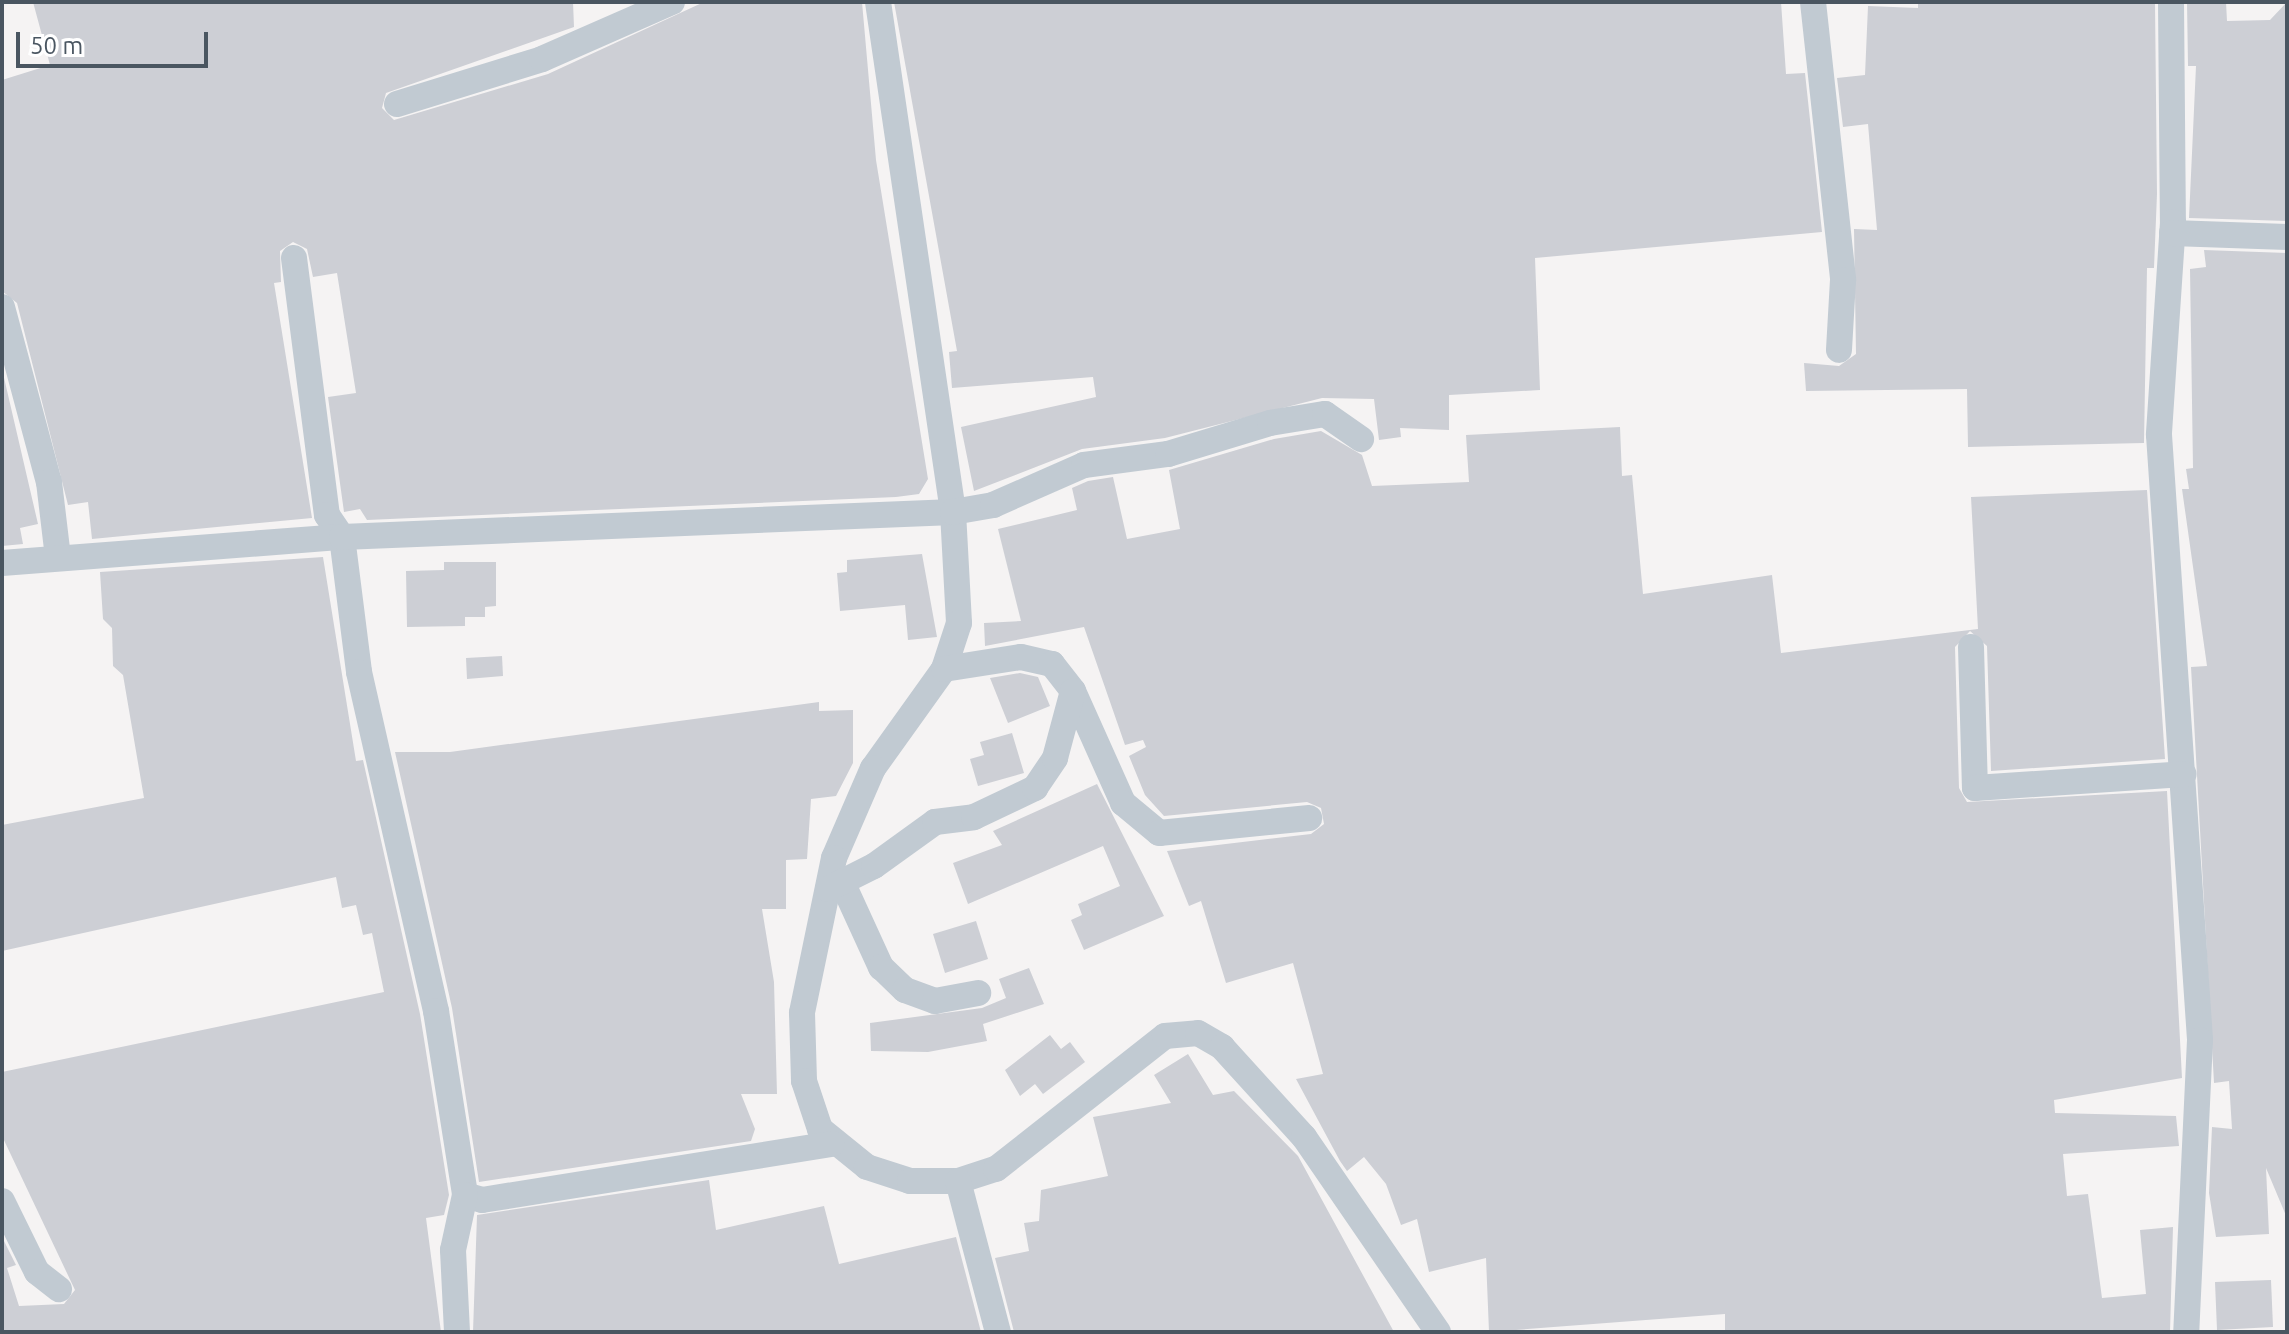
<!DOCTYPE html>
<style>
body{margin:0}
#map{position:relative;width:2289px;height:1334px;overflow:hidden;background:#f5f3f3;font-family:Ubuntu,sans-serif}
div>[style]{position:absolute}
.building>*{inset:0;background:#cdcfd5}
.minor>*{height:26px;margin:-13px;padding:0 13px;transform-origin:13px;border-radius:13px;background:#c1cad2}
span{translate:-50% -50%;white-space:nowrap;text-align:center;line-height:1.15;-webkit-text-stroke:7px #fff;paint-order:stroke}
.frame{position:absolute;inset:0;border:4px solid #4a5661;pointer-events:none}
.scale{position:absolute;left:16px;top:32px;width:192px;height:36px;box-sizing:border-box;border:4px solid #4a5661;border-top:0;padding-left:10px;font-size:24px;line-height:28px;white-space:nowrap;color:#4a5661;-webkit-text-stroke:6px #fff;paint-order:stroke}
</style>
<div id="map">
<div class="building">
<div style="clip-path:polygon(33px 2px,573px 2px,574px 27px,386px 93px,382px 108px,394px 120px,548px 74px,704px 2px,862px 2px,876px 160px,928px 479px,919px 494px,896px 497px,367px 520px,360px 509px,344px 512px,328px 397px,356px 393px,337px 273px,313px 277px,307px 249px,293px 242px,280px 251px,281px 282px,274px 283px,312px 518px,92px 539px,88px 502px,68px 505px,17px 303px,2px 291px,2px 80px,50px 65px)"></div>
<div style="clip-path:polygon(894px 2px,1781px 2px,1786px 74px,1805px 73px,1822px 232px,1535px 258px,1540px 390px,1449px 395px,1449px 430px,1400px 428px,1401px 437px,1379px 440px,1374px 399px,1322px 398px,1165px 438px,1082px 449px,974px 491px,961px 427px,1096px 397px,1093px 377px,952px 388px,949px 352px,957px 351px)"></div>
<div style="clip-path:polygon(1918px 2px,2155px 2px,2157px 194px,2154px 268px,2147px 268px,2144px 443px,1968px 447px,1967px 389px,1806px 391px,1804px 363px,1839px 366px,1856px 354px,1854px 229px,1877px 230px,1868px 124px,1843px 127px,1837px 78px,1865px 75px,1868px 6px,1918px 8px)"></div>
<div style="clip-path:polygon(2187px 2px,2226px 2px,2227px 21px,2270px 20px,2287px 2px,2287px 221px,2189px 218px,2196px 66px,2188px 66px)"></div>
<div style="clip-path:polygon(2204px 250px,2287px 253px,2287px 1218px,2266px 1168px,2269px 1234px,2216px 1237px,2209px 1193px,2212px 1127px,2232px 1129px,2229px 1081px,2214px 1083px,2191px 667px,2207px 666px,2182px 489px,2189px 489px,2186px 469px,2193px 468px,2190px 269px,2206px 267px)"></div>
<div style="clip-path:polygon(2px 369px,38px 524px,20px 528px,23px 544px,2px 546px)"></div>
<div style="clip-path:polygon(1620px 427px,1622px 476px,1632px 475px,1643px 594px,1772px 575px,1781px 653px,1978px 629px,1971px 497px,2147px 490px,2165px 759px,1991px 771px,1987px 646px,1970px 631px,1955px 647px,1959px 788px,1967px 802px,2167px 791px,2182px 1078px,2054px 1100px,2055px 1113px,2176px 1116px,2179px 1146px,2063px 1154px,2067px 1196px,2088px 1194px,2102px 1298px,2146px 1294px,2140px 1230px,2173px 1227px,2170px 1332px,1725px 1332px,1725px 1314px,1489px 1332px,1486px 1258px,1429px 1272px,1417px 1219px,1401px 1225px,1386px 1184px,1364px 1157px,1347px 1171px,1340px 1161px,1296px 1079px,1323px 1074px,1293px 963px,1226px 983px,1201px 901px,1189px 906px,1167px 851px,1311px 834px,1324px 824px,1321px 808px,1307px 802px,1164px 816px,1145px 795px,1129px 756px,1146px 747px,1143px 740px,1125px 745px,1084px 627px,985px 646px,984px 623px,1021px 621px,998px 529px,1077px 510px,1072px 488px,1088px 481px,1113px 477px,1127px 539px,1180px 529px,1169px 470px,1274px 439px,1321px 431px,1362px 455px,1372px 486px,1469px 482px,1466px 435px)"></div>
<div style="clip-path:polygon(922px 554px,937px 637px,908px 640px,905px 605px,840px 611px,837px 573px,847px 572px,847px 560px)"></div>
<div style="clip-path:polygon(323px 557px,356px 761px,363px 760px,420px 1014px,449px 1195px,444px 1215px,426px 1218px,441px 1332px,2px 1332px,2px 1237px,16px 1265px,7px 1268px,19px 1306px,64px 1304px,75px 1290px,2px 1136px,2px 1072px,384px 992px,372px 933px,363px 935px,356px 905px,342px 908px,336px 877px,2px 951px,2px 825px,144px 798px,123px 675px,113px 666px,112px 628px,103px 619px,100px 572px)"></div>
<div style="clip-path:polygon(444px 562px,496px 562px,496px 606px,485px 607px,485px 617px,465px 617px,465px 626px,407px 627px,406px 571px,444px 570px)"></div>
<div style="clip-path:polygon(502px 656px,503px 676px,467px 679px,466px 658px)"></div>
<div style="clip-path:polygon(1020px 673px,1038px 677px,1050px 706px,1008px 723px,990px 678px)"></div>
<div style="clip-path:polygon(819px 702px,819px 711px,853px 710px,853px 763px,836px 796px,811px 799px,807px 859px,786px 860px,786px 909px,762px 909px,774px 982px,777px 1094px,741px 1094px,755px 1129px,751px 1141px,479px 1182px,452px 1008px,395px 752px,450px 752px)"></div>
<div style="clip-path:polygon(1012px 733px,1024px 773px,978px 786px,970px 759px,984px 755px,980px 742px)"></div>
<div style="clip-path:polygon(1097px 784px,1164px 916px,1084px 950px,1071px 920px,1082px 915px,1078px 904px,1120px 886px,1103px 846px,968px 904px,953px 863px,1002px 845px,993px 831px)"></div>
<div style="clip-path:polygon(976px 921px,988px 959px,945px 973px,933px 934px)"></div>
<div style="clip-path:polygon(1029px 968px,1044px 1004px,983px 1024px,987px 1041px,928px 1052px,871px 1051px,870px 1023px,982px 1008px,1006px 998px,999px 979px)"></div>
<div style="clip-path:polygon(1050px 1035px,1061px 1049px,1070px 1042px,1085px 1062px,1043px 1094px,1035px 1084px,1020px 1096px,1005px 1070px)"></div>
<div style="clip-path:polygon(1188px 1054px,1213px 1095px,1234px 1091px,1298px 1156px,1394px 1332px,1014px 1332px,995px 1258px,1029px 1251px,1024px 1223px,1039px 1221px,1041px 1190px,1108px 1176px,1093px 1117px,1171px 1103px,1154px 1075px)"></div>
<div style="clip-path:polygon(709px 1180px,716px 1230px,824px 1206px,839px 1264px,956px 1237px,981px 1332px,473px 1332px,477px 1215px)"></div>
<div style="clip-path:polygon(2271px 1280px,2273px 1327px,2217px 1330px,2215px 1282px)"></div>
</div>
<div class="minor">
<div style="left:878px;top:2px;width:515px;rotate:81.63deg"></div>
<div style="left:953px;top:512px;width:111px;rotate:86.9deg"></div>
<div style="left:959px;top:623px;width:48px;rotate:108.1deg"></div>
<div style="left:944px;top:669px;width:122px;rotate:125.6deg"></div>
<div style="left:873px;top:768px;width:98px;rotate:113.4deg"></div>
<div style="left:834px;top:858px;width:158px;rotate:101.7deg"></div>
<div style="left:802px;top:1013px;width:68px;rotate:88.3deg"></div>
<div style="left:804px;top:1081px;width:51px;rotate:71.6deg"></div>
<div style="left:820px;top:1129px;width:60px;rotate:39deg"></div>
<div style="left:867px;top:1167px;width:45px;rotate:18deg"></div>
<div style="left:910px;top:1181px;width:48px"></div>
<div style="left:958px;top:1181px;width:40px;rotate:-18deg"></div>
<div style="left:996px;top:1169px;width:215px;rotate:-38.2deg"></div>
<div style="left:1165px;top:1036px;width:33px;rotate:-5deg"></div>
<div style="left:1198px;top:1033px;width:28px;rotate:30deg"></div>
<div style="left:1222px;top:1047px;width:122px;rotate:47.7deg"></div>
<div style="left:1304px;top:1137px;width:237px;rotate:55.5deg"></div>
<div style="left:1813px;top:2px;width:280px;rotate:83.8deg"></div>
<div style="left:1843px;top:280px;width:70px;rotate:93.3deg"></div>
<div style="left:2171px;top:2px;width:220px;rotate:89.5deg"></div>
<div style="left:2173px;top:222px;width:213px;rotate:93.8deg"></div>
<div style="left:2159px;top:435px;width:606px;rotate:86.12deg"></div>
<div style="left:2200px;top:1040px;width:292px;rotate:92.7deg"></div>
<div style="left:397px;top:104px;width:152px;rotate:-17.2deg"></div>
<div style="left:542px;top:59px;width:142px;rotate:-23.7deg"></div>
<div style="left:2172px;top:233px;width:115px;rotate:2deg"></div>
<div style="left:294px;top:258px;width:259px;rotate:82.7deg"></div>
<div style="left:327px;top:515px;width:27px;rotate:56deg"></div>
<div style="left:342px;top:537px;width:136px;rotate:82.8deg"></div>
<div style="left:359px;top:672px;width:348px;rotate:77.2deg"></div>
<div style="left:436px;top:1011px;width:186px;rotate:81deg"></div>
<div style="left:465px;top:1195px;width:18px;rotate:16deg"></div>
<div style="left:482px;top:1200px;width:354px;rotate:-9.1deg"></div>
<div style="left:2px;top:307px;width:181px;rotate:75deg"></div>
<div style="left:49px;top:482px;width:76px;rotate:83.2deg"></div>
<div style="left:2px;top:563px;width:341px;rotate:-4.4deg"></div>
<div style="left:342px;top:537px;width:612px;rotate:-2.34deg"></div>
<div style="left:953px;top:512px;width:41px;rotate:-9.9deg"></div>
<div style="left:993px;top:505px;width:99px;rotate:-23.7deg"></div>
<div style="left:1084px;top:465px;width:85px;rotate:-7.5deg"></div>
<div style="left:1168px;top:454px;width:107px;rotate:-16.9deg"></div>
<div style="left:1270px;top:423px;width:56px;rotate:-9.3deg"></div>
<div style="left:1325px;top:414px;width:44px;rotate:34.8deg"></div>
<div style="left:1971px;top:647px;width:141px;rotate:88.4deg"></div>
<div style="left:1975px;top:788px;width:209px;rotate:-3.8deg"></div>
<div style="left:944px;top:669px;width:78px;rotate:-8.9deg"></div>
<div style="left:1021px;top:657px;width:32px;rotate:13deg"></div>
<div style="left:1052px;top:664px;width:34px;rotate:52deg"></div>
<div style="left:1073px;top:691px;width:123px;rotate:65.9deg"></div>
<div style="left:1123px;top:803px;width:47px;rotate:39.8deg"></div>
<div style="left:1159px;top:833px;width:151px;rotate:-5.7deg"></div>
<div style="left:842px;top:882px;width:94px;rotate:65.4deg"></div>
<div style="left:881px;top:967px;width:33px;rotate:44deg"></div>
<div style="left:905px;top:990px;width:32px;rotate:20deg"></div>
<div style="left:935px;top:1001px;width:44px;rotate:-10.5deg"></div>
<div style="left:828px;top:889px;width:51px;rotate:-26.6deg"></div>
<div style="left:874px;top:866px;width:75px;rotate:-35.8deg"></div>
<div style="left:935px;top:822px;width:39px;rotate:-7deg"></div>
<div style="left:974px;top:817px;width:68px;rotate:-25.4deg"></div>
<div style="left:1035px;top:788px;width:36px;rotate:-56deg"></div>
<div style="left:1055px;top:758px;width:69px;rotate:-75deg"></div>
<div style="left:958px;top:1181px;width:156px;rotate:75.2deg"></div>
<div style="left:2px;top:1201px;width:79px;rotate:63.8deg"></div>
<div style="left:37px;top:1272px;width:28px;rotate:38deg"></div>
<div style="left:457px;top:1332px;width:82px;rotate:-92.8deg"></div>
<div style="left:453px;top:1250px;width:56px;rotate:-77.7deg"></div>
</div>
<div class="frame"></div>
<div class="scale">50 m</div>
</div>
